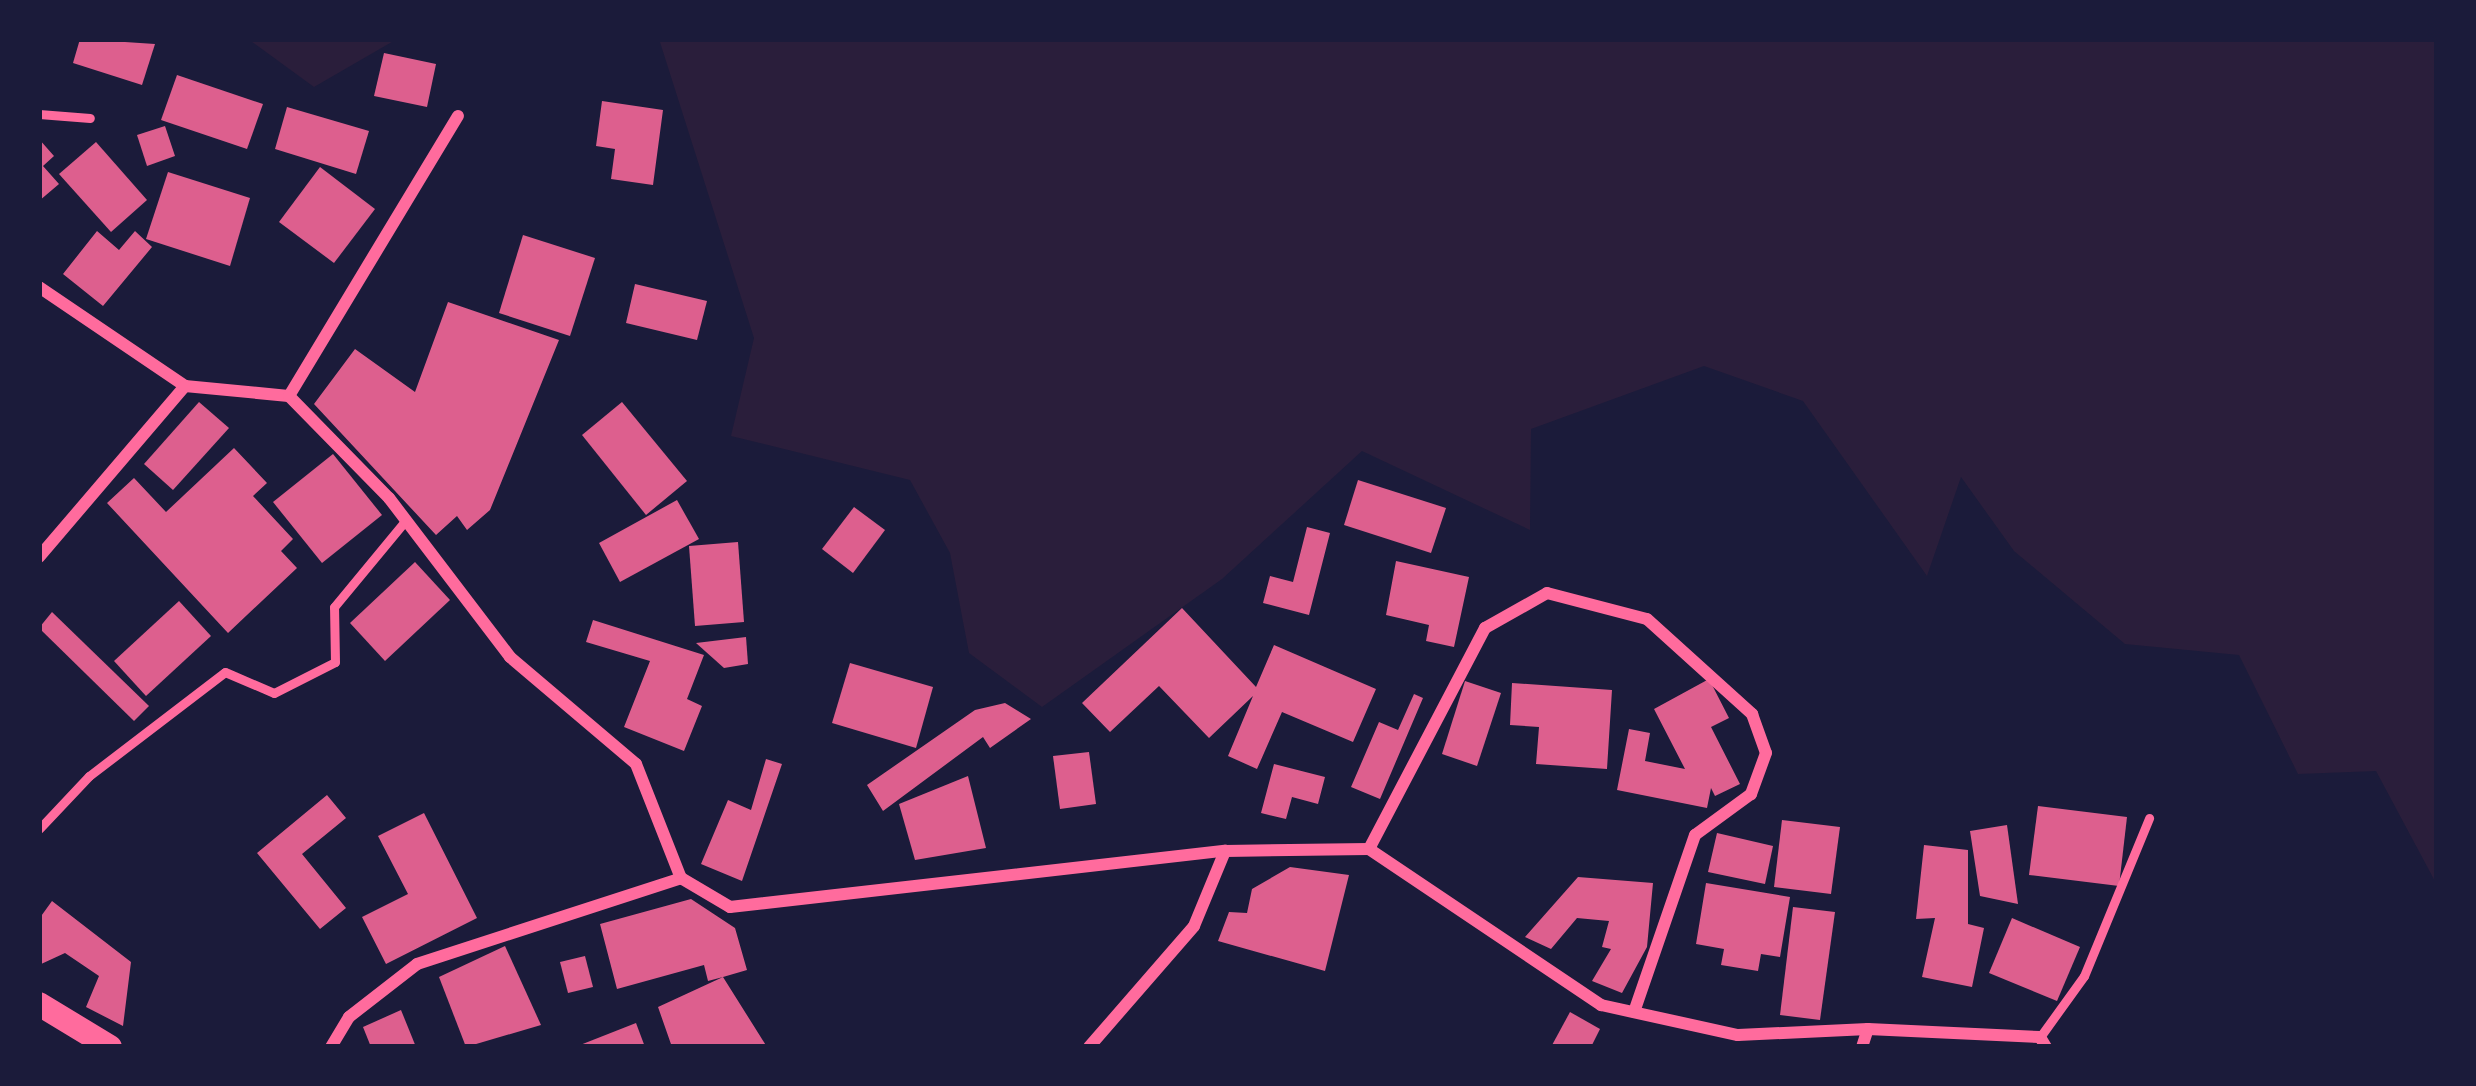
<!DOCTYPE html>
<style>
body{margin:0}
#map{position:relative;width:2476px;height:1086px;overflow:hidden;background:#1b1b3a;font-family:"Open Sans",sans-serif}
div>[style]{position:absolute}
.green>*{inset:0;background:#2a1e3b}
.building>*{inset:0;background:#dd5f8e}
.service>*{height:9px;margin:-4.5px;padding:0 4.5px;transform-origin:4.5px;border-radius:4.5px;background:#ff6b9d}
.minor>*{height:12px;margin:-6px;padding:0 6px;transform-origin:6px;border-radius:6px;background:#ff6b9d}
.secondary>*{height:24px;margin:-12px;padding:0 12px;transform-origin:12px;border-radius:12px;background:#ff6b9d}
span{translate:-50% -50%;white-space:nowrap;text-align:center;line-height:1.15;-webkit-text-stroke:9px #1b1b3a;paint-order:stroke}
.frame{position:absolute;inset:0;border:42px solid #1b1b3a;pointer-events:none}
</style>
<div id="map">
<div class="green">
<div style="clip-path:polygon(248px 39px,397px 39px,314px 87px)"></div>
<div style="clip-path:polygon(659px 39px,2437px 39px,2437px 885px,2376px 771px,2298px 774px,2239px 655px,2125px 644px,2014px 551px,1961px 477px,1927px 576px,1803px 401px,1704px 366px,1531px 429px,1530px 530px,1362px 451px,1222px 579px,1042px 707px,969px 653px,950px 553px,910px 480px,731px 436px,754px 338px)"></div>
</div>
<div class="building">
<div style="clip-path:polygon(80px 39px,155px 44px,142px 85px,73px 63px)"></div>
<div style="clip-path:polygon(384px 53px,436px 64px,427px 107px,374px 96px)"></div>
<div style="clip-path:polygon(177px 75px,263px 104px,247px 149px,161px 120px)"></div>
<div style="clip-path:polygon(602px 101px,663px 110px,653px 185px,611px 179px,615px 149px,596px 146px)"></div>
<div style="clip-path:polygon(287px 107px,369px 131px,356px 174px,275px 149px)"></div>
<div style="clip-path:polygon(165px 126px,175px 156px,147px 166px,137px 135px)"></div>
<div style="clip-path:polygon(39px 139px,54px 156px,43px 166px,59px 184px,39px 201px)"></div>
<div style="clip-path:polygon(96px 142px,147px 200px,111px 232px,59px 174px)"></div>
<div style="clip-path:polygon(320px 167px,375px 209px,334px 263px,279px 222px)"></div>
<div style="clip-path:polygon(168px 172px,250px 198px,230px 266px,146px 239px)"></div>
<div style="clip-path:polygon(97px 231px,119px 250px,135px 231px,152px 247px,103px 306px,63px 274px)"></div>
<div style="clip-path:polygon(523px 235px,595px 258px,570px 336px,499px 313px)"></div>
<div style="clip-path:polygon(635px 284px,707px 301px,697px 340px,626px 323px)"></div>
<div style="clip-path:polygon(448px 302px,559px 340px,490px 510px,467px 530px,457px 516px,436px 535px,314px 404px,355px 349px,415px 392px)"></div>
<div style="clip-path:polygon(199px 402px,229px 428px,173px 490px,144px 464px)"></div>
<div style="clip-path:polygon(622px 402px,687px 481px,646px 515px,582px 435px)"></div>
<div style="clip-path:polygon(234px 448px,267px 483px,253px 496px,293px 539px,281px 551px,297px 568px,228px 633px,107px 503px,134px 478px,166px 512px)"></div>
<div style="clip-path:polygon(333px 454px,382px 515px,322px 563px,273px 502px)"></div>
<div style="clip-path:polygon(1358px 480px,1446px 508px,1431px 553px,1344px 525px)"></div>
<div style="clip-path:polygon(677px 500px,699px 539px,620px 582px,599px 543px)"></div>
<div style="clip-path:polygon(854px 507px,885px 530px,853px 573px,822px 549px)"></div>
<div style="clip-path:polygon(1307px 527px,1330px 533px,1309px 615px,1263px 603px,1270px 576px,1293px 582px)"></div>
<div style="clip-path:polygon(738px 542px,744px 622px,695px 626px,689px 546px)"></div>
<div style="clip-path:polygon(1396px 561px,1469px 577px,1454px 647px,1426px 641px,1429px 625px,1386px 615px)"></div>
<div style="clip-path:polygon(415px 562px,450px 600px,385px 661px,350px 623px)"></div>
<div style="clip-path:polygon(179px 601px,211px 636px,146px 696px,114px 661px)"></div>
<div style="clip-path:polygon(1182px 608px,1256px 687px,1274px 645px,1376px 689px,1353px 742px,1282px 712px,1257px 769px,1228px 756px,1253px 696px,1209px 738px,1159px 686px,1110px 732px,1082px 703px)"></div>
<div style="clip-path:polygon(52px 612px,149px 706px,134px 721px,39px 628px)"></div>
<div style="clip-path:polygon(593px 620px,704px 655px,687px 699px,702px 706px,684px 751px,624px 727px,650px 661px,586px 642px)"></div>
<div style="clip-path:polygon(746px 637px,748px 664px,724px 668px,696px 643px)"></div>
<div style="clip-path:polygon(850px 663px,933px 687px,916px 748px,832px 723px)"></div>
<div style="clip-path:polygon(1709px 679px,1729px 718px,1711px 727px,1740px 784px,1715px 796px,1711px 788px,1707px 808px,1617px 790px,1629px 729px,1650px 733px,1645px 761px,1685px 769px,1654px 709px)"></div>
<div style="clip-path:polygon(1465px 681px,1501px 693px,1477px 766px,1442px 754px)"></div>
<div style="clip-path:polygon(1512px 683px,1612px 690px,1607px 769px,1536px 764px,1539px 727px,1510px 725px)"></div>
<div style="clip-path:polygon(1414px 694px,1423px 698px,1380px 799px,1351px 787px,1379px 722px,1398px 730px)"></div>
<div style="clip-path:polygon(1005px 703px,1031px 719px,990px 748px,983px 737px,883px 811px,867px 785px,975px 710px)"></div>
<div style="clip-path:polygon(1089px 752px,1096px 804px,1060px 809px,1053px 756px)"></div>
<div style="clip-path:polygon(766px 759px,782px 764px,742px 881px,701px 864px,728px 800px,751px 810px)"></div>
<div style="clip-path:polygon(1274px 764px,1325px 777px,1318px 804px,1292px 797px,1286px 819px,1261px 813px)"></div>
<div style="clip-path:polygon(968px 776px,986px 848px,915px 860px,899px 804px)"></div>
<div style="clip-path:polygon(327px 795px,346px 818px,302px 854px,346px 908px,320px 929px,257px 853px)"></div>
<div style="clip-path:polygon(2038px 806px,2127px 817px,2119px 886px,2029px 875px)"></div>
<div style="clip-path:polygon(424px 813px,477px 918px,386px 964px,362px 917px,408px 894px,378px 836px)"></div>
<div style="clip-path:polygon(1782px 820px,1840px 827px,1831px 894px,1774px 887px)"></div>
<div style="clip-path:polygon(2007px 825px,2018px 904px,1980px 896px,1970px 831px)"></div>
<div style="clip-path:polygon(1717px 833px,1773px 846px,1765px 884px,1708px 872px)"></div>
<div style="clip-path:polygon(1924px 845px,1968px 850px,1968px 924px,1984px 928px,1972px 987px,1922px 977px,1935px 918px,1916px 919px)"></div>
<div style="clip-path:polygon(1290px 867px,1349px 875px,1325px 971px,1218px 941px,1229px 912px,1247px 913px,1252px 889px)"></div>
<div style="clip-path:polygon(1578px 877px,1653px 883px,1647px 947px,1622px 993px,1592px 981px,1611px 949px,1602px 947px,1609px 921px,1577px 918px,1551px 949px,1525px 937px)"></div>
<div style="clip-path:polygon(1706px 883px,1790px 897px,1780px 957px,1761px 954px,1758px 971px,1721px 965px,1724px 949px,1696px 944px)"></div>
<div style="clip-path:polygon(691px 899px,735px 928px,747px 970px,723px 977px,767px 1047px,672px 1047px,658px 1007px,723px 977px,708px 981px,704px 965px,617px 989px,600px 924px)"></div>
<div style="clip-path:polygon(52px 901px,131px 962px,123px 1026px,86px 1007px,99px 976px,65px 953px,39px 965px,39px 919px)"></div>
<div style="clip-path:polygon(1793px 907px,1835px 912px,1820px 1020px,1780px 1015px)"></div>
<div style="clip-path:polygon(2012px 918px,2080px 947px,2057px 1001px,1989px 973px)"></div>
<div style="clip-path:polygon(505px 946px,541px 1025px,466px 1047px,439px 977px)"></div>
<div style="clip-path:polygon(585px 956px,593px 987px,568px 993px,560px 962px)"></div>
<div style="clip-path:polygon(401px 1010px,416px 1047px,371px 1047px,363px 1027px)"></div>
<div style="clip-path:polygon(1570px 1012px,1600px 1029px,1591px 1047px,1551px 1047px)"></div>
<div style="clip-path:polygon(636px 1023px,645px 1047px,575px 1047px)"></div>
</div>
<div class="service">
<div style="left:39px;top:114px;width:51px;rotate:4.5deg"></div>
<div style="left:39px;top:829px;width:73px;rotate:-46.7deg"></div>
<div style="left:89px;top:776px;width:171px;rotate:-37.4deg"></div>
<div style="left:225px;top:672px;width:53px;rotate:23.2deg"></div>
<div style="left:274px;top:693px;width:68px;rotate:-26.9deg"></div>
<div style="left:335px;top:662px;width:55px;rotate:-91deg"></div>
<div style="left:334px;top:607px;width:113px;rotate:-50.4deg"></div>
<div style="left:2040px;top:1037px;width:75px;rotate:-54.2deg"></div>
<div style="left:2084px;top:976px;width:171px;rotate:-67.6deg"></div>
</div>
<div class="minor">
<div style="left:39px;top:287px;width:176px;rotate:34.1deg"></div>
<div style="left:185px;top:386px;width:104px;rotate:5.5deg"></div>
<div style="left:289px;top:396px;width:143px;rotate:45.6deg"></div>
<div style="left:389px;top:498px;width:200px;rotate:52.7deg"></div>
<div style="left:510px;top:657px;width:165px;rotate:40.3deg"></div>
<div style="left:636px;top:764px;width:123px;rotate:68.5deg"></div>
<div style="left:681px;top:878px;width:57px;rotate:30.6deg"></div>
<div style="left:730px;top:907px;width:498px;rotate:-6.5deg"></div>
<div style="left:1225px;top:851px;width:144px;rotate:-0.8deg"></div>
<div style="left:1369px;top:849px;width:280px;rotate:33.9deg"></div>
<div style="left:1601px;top:1005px;width:140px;rotate:12.4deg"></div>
<div style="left:1738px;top:1035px;width:130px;rotate:-2.6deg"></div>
<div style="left:1868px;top:1029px;width:172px;rotate:2.7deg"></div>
<div style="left:2040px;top:1037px;width:12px;rotate:59deg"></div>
<div style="left:289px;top:396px;width:327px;rotate:-58.9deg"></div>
<div style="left:39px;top:557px;width:225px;rotate:-49.5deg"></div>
<div style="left:1369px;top:849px;width:250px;rotate:-62.3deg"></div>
<div style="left:1485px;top:628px;width:71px;rotate:-29.4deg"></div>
<div style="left:1547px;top:593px;width:103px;rotate:14.6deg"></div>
<div style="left:1647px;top:619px;width:142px;rotate:42.1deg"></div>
<div style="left:1752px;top:714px;width:41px;rotate:70.3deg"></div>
<div style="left:1766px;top:753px;width:44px;rotate:110.1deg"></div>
<div style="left:1751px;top:794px;width:69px;rotate:143.8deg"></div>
<div style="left:1695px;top:835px;width:187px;rotate:109deg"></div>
<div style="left:331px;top:1047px;width:35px;rotate:-59deg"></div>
<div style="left:349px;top:1017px;width:86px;rotate:-37.9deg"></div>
<div style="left:417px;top:964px;width:278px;rotate:-18deg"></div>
<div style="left:1089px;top:1047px;width:160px;rotate:-49deg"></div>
<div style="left:1194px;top:926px;width:81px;rotate:-67.5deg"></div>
<div style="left:1862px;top:1047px;width:19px;rotate:-72deg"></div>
</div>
<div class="secondary">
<div style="left:39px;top:1004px;width:83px;rotate:31.2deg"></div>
</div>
<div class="frame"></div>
</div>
